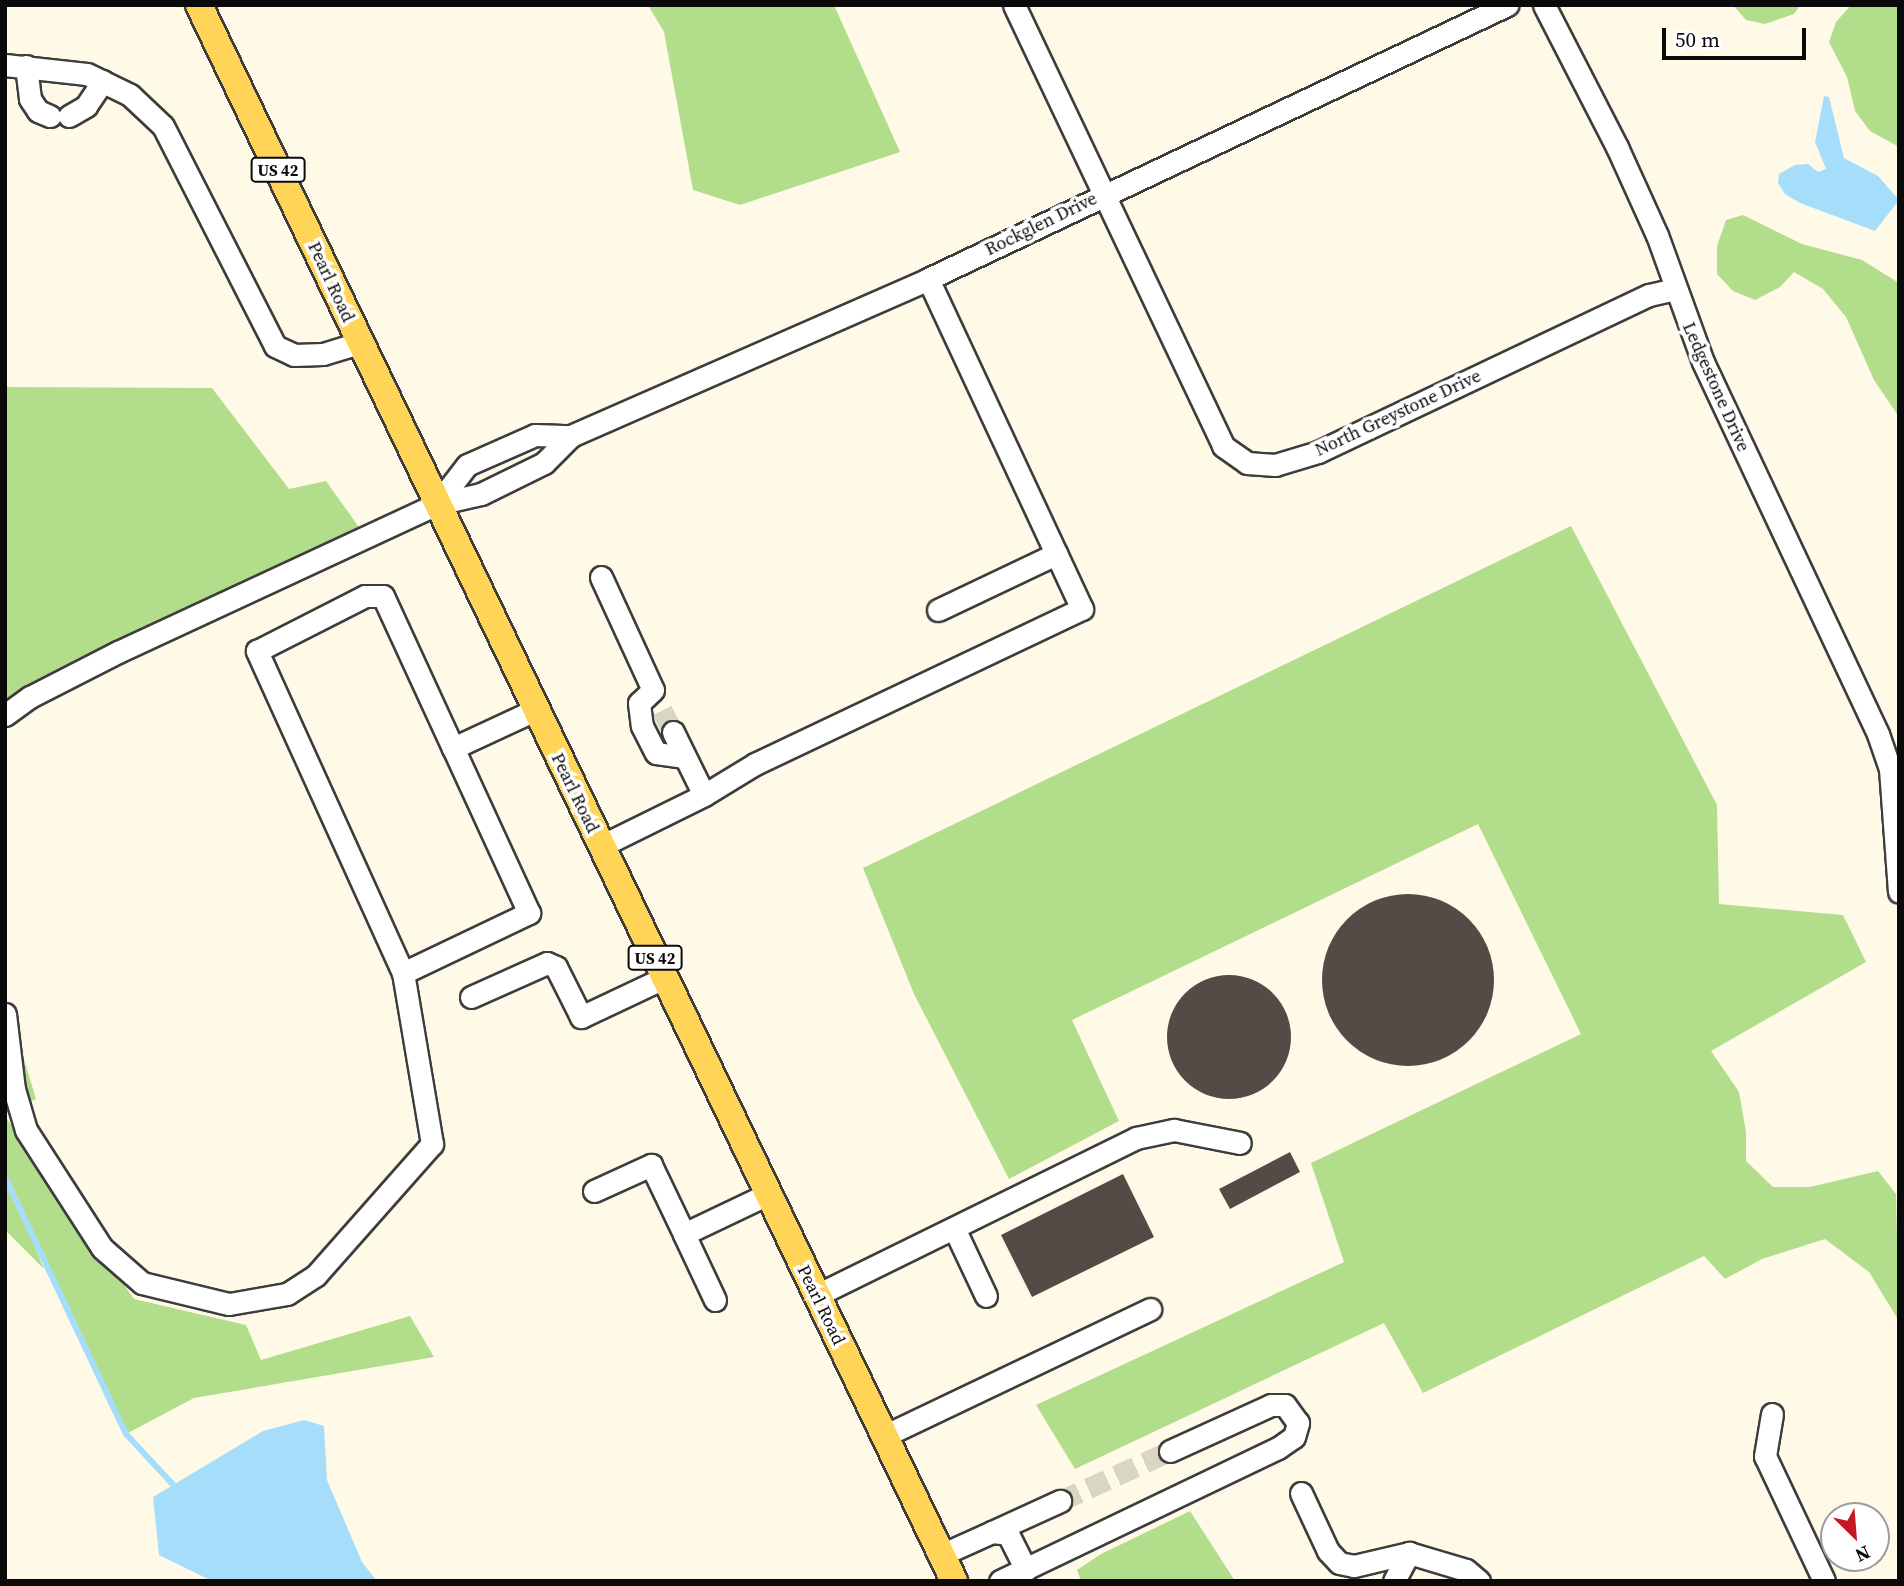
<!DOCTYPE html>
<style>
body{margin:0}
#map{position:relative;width:1904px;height:1586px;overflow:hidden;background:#fffae7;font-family:"Source Serif 4",serif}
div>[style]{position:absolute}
.forest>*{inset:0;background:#b2de8c}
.water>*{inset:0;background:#a6ddfb}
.stream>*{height:6px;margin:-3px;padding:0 3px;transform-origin:3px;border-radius:3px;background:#a6ddfb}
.building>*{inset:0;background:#534b46}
.round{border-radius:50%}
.minor-tunnel>*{height:21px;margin-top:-10.5px;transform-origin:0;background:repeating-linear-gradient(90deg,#dad6c6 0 21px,transparent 0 31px)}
.roads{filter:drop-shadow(2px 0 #3d3d3d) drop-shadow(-2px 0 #3d3d3d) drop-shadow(0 2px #3d3d3d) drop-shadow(0 -2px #3d3d3d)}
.minor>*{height:21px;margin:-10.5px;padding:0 10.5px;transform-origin:10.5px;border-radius:10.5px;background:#fff}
.major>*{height:26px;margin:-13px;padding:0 13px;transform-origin:13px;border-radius:13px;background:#ffd457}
span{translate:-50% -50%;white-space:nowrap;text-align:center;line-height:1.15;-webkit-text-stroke:7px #fff;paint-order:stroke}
.shield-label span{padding:2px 5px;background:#fff;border:2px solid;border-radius:5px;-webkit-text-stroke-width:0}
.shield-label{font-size:16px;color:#0a0a0a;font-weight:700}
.street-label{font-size:18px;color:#0a0a0a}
.frame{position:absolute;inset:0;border:7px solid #0a0a0a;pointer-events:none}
.north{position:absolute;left:1820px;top:1502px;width:70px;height:70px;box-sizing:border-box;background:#fff;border:2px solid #9d9d9d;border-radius:50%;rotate:155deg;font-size:19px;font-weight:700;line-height:28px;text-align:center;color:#0a0a0a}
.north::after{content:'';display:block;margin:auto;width:24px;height:32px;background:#c41822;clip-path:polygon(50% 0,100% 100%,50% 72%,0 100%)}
.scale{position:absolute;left:1662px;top:28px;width:144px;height:32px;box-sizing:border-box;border:4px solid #0a0a0a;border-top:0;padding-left:9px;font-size:21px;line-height:24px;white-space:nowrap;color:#0a0a0a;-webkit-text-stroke:5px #fff;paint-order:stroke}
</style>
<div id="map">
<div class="forest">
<div style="clip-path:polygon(648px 5px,834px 5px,900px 152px,740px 205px,693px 190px,664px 32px)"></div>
<div style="clip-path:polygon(1733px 5px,1800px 5px,1794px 14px,1765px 24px,1746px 20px)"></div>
<div style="clip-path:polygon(1851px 5px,1899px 5px,1899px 147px,1870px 131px,1855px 111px,1847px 77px,1829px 42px,1836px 22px)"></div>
<div style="clip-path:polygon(1743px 215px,1802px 244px,1862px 260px,1899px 283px,1899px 417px,1874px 380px,1846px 317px,1823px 289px,1794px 272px,1780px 287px,1755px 300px,1733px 291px,1717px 274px,1717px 246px,1726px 220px)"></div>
<div style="clip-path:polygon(5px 387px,212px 388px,289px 489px,326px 481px,361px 530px,5px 715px)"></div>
<div style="clip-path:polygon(1571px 526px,1717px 805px,1719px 904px,1843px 915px,1866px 962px,1711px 1051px,1739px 1092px,1746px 1132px,1746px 1161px,1773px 1187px,1810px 1187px,1878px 1171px,1896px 1194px,1899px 1321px,1869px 1272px,1825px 1239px,1762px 1259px,1725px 1279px,1704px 1256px,1423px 1393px,1384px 1323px,1075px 1469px,1036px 1405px,1344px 1262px,1311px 1163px,1581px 1034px,1478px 824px,1072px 1020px,1119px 1121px,1009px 1179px,914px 994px,863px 868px)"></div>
<div style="clip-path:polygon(5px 996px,36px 1099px,5px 1114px)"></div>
<div style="clip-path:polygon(5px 1116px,134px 1299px,246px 1325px,261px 1360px,410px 1316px,434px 1357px,194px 1398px,126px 1434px,32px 1240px,44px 1269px,5px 1230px)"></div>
<div style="clip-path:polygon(1190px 1511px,1235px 1581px,1081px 1581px,1077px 1570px,1101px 1554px)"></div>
</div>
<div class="water">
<div style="clip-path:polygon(1824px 96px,1829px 97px,1844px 158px,1878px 176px,1899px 200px,1875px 231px,1800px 203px,1785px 194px,1778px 183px,1779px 174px,1795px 165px,1808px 164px,1818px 172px,1826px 169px,1815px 142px)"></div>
<div style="clip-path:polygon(304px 1420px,324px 1426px,327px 1480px,362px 1562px,377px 1581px,212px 1581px,159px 1555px,153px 1497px,263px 1431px)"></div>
</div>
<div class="stream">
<div style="left:5px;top:1177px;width:284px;rotate:64.8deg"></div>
<div style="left:126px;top:1434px;width:78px;rotate:47.1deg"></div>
</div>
<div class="building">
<div class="round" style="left:1322px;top:894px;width:172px;height:172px"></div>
<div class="round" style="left:1167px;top:975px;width:124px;height:124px"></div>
<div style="clip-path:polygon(1290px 1152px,1300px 1172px,1230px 1209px,1219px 1189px)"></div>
<div style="clip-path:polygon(1123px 1174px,1154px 1237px,1032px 1297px,1001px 1235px)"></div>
</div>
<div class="minor-tunnel">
<div style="left:662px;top:710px;width:25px;rotate:63deg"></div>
<div style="left:1060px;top:1501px;width:121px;rotate:-24.4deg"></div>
</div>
<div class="roads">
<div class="minor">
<div style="left:1014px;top:5px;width:488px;rotate:64.6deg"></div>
<div style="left:1223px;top:446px;width:29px;rotate:35deg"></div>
<div style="left:1247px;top:463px;width:28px;rotate:4deg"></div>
<div style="left:1275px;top:465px;width:45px;rotate:-16.8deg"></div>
<div style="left:1318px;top:452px;width:366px;rotate:-25.4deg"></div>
<div style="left:1649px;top:295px;width:26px;rotate:-13deg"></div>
<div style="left:1544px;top:5px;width:160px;rotate:62.8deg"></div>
<div style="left:1617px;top:147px;width:97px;rotate:65.6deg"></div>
<div style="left:1657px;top:235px;width:135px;rotate:70.1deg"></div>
<div style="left:1703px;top:362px;width:411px;rotate:64.8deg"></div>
<div style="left:1878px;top:734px;width:37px;rotate:71deg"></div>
<div style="left:1890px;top:769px;width:123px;rotate:85.8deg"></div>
<div style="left:5px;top:65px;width:82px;rotate:6.3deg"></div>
<div style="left:87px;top:74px;width:48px;rotate:26deg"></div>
<div style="left:130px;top:95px;width:45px;rotate:43.2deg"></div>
<div style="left:163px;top:126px;width:247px;rotate:63deg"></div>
<div style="left:275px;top:346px;width:21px;rotate:25deg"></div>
<div style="left:294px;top:355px;width:29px;rotate:-2deg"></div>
<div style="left:323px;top:354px;width:39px;rotate:-17deg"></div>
<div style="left:26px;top:66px;width:33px;rotate:83deg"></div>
<div style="left:30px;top:99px;width:14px;rotate:56deg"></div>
<div style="left:38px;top:111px;width:13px;rotate:23deg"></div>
<div style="left:69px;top:116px;width:20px;rotate:-30deg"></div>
<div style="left:86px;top:106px;width:30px;rotate:-56deg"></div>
<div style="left:437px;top:504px;width:49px;rotate:-52.4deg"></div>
<div style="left:467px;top:465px;width:74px;rotate:-23.8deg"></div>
<div style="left:535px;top:435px;width:36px;rotate:2deg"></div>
<div style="left:601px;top:577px;width:124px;rotate:65.3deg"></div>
<div style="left:653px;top:690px;width:19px;rotate:137deg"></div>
<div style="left:639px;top:703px;width:23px;rotate:83deg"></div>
<div style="left:642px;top:726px;width:30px;rotate:63deg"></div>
<div style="left:656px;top:753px;width:29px;rotate:8deg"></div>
<div style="left:938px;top:610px;width:131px;rotate:-25.4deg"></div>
<div style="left:5px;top:715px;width:31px;rotate:-36deg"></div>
<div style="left:30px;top:697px;width:99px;rotate:-27.1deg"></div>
<div style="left:118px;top:652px;width:352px;rotate:-24.9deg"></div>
<div style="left:437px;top:504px;width:45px;rotate:-12.8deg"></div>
<div style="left:481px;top:494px;width:70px;rotate:-26.2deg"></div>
<div style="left:544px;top:463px;width:38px;rotate:-45deg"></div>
<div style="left:571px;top:436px;width:390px;rotate:-23.7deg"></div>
<div style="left:928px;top:279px;width:641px;rotate:-25.32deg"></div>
<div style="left:673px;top:732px;width:70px;rotate:63.8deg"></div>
<div style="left:601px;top:846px;width:115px;rotate:-26.3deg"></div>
<div style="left:704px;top:795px;width:60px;rotate:-31.3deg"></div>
<div style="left:755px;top:764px;width:362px;rotate:-25.4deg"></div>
<div style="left:1082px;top:609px;width:364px;rotate:-115deg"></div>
<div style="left:403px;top:973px;width:140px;rotate:-25.5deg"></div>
<div style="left:529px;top:913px;width:182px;rotate:-114.7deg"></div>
<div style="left:471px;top:997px;width:83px;rotate:-24.1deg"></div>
<div style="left:547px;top:963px;width:10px;rotate:24deg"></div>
<div style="left:556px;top:967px;width:56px;rotate:63.4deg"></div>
<div style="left:581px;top:1017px;width:92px;rotate:-25.2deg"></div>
<div style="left:5px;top:1014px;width:76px;rotate:83.2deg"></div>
<div style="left:14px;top:1089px;width:43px;rotate:73.7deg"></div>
<div style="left:26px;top:1130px;width:140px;rotate:57.2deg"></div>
<div style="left:102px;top:1248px;width:53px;rotate:41.2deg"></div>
<div style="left:142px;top:1283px;width:89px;rotate:13.6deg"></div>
<div style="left:229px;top:1304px;width:59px;rotate:-9.8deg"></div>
<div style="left:287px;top:1294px;width:35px;rotate:-33deg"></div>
<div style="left:316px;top:1275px;width:175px;rotate:-48.5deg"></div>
<div style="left:432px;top:1144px;width:173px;rotate:-99.6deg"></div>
<div style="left:403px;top:973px;width:354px;rotate:-114.4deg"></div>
<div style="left:257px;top:651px;width:121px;rotate:-27deg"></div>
<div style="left:365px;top:596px;width:18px"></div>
<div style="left:383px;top:596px;width:167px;rotate:65.3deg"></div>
<div style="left:453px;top:748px;width:90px;rotate:-24.9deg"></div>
<div style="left:594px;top:1191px;width:63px;rotate:-24.5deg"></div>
<div style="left:651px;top:1165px;width:76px;rotate:64.4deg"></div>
<div style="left:954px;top:1228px;width:75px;rotate:64.8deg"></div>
<div style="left:817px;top:1295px;width:356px;rotate:-26.2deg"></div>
<div style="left:1136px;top:1138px;width:39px;rotate:-12deg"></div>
<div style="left:1174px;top:1130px;width:67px;rotate:11.1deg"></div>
<div style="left:715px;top:1300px;width:73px;rotate:-115.2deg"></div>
<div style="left:684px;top:1234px;width:93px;rotate:-25.5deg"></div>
<div style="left:1772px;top:1414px;width:43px;rotate:99.5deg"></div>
<div style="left:1765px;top:1456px;width:138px;rotate:64.7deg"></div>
<div style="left:884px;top:1436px;width:295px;rotate:-25.5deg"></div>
<div style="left:1301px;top:1493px;width:64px;rotate:65deg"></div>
<div style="left:1328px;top:1551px;width:16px;rotate:47deg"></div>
<div style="left:1339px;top:1563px;width:15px;rotate:11deg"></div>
<div style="left:1354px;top:1566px;width:57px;rotate:-13.3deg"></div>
<div style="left:1409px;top:1553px;width:59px;rotate:16.6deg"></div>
<div style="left:1466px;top:1570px;width:17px;rotate:40deg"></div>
<div style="left:992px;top:1532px;width:75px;rotate:-24.5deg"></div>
<div style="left:941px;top:1555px;width:56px;rotate:-24.3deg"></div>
<div style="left:992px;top:1532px;width:16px;rotate:7deg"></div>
<div style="left:1008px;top:1534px;width:40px;rotate:63.4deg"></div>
<div style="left:1000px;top:1581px;width:308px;rotate:-25.6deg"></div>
<div style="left:1278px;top:1448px;width:19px;rotate:-35deg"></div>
<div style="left:1294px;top:1437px;width:15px;rotate:-74deg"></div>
<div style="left:1298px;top:1423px;width:22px;rotate:-126deg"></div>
<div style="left:1285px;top:1405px;width:14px;rotate:180deg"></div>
<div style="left:1271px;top:1405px;width:111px;rotate:155.5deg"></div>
<div style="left:1394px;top:1581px;width:32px;rotate:-62deg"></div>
</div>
<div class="major">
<div style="left:199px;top:5px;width:1748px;rotate:64.4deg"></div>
</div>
</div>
<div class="shield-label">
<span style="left:278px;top:170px">US 42</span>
<span style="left:655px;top:958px">US 42</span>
</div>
<div class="street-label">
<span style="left:1041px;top:224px;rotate:-26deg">Rockglen Drive</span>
<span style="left:331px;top:282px;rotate:65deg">Pearl Road</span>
<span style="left:1716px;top:387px;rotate:66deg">Ledgestone Drive</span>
<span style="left:1398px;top:413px;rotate:-25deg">North Greystone Drive</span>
<span style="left:575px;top:793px;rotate:64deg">Pearl Road</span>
<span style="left:821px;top:1305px;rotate:64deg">Pearl Road</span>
</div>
<div class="frame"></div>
<div class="north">N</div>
<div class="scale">50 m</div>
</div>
